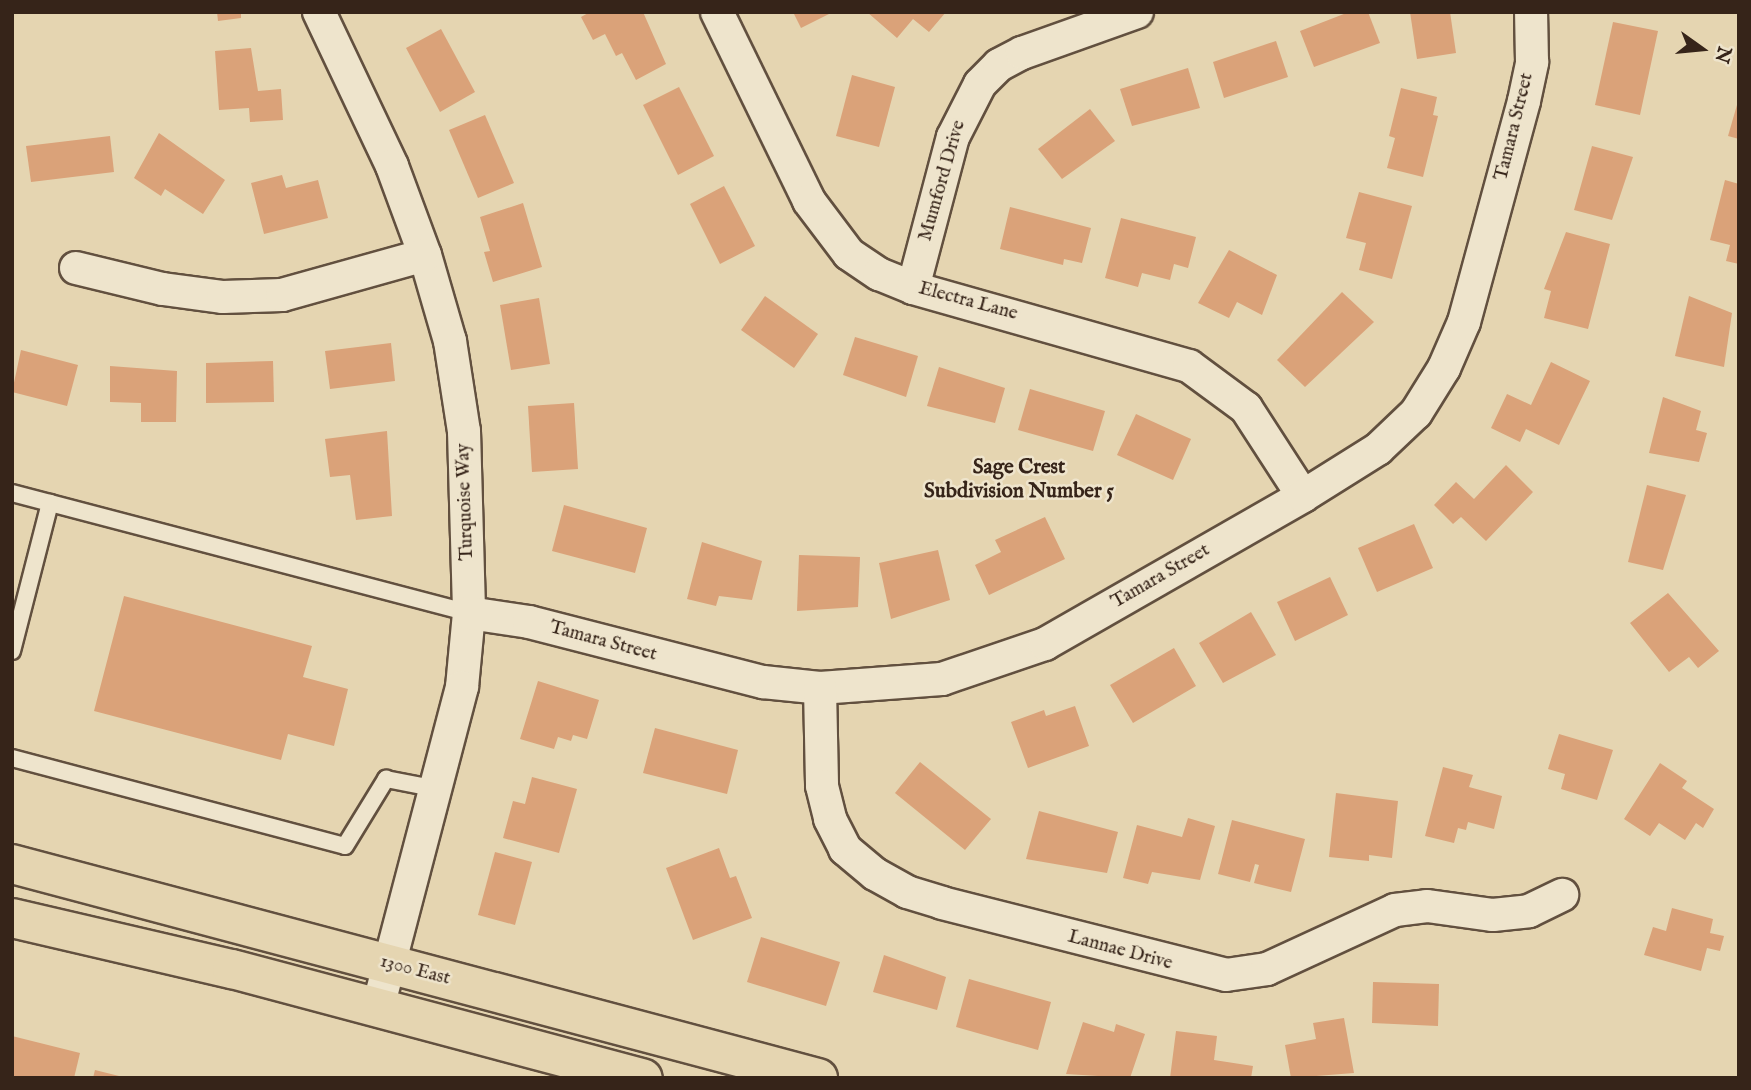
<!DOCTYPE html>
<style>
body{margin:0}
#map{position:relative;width:1751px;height:1090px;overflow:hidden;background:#e5d5b1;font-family:"IM FELL English",serif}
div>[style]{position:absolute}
.building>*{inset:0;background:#daa279}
.roads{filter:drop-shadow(2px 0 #62503f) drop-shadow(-2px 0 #62503f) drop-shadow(0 2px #62503f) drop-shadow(0 -2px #62503f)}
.lane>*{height:16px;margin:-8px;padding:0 8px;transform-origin:8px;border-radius:8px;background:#eee4cc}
.street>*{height:32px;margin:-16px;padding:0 16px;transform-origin:16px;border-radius:16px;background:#eee4cc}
.primary>*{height:38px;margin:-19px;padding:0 19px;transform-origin:19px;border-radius:19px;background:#e5d5b1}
span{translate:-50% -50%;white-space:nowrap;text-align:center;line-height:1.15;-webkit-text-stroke:5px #eee4cc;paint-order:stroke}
.street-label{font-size:19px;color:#362419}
.neighbourhood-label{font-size:21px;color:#362419;font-weight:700}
.frame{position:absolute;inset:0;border:14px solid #362419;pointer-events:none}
.north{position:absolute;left:1667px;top:14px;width:70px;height:70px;-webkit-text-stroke:5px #eee4cc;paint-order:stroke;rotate:105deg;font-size:19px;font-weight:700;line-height:28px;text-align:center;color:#362419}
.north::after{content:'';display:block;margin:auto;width:24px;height:32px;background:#362419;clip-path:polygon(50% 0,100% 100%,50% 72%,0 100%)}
</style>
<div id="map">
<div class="building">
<div style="clip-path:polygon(217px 12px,241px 12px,241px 18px,218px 21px)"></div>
<div style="clip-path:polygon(590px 12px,643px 12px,666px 64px,636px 80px,622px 53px,616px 56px,605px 34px,593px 40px,581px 17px)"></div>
<div style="clip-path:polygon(793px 12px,833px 12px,801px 28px)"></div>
<div style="clip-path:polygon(867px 12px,946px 12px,929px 32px,913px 19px,897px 38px)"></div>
<div style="clip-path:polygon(1349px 12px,1368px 12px,1380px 43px,1314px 67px,1300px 31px)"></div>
<div style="clip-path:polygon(1410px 12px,1450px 12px,1456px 53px,1417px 59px)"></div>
<div style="clip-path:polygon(1613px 22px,1658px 31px,1640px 115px,1595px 105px)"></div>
<div style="clip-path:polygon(441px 29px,475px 92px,440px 112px,406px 48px)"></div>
<div style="clip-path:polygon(1276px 41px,1288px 77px,1224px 98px,1213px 62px)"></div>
<div style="clip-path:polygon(251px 48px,258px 91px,281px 89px,283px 120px,250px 122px,249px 108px,219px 110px,215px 51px)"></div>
<div style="clip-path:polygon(1188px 68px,1200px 108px,1132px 126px,1120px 89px)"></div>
<div style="clip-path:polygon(852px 75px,895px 87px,879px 147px,836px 136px)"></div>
<div style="clip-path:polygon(679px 87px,714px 156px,678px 175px,643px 105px)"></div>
<div style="clip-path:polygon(1401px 88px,1437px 97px,1433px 115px,1438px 116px,1423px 177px,1387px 168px,1395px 138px,1389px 136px)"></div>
<div style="clip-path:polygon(1739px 98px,1739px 139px,1728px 136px)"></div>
<div style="clip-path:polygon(1090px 109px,1115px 141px,1062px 179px,1038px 149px)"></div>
<div style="clip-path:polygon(485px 115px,514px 183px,478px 198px,449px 130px)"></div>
<div style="clip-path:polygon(159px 133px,225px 180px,203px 214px,165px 189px,161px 196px,134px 178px)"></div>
<div style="clip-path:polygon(110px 136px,114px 172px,31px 182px,26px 146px)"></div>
<div style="clip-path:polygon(1592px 146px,1633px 157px,1612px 220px,1574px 210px)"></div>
<div style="clip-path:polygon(282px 175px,286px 188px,318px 180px,328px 218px,264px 234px,251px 183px)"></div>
<div style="clip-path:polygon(1725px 180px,1739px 184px,1739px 264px,1726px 261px,1730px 245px,1710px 240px)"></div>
<div style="clip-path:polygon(724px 186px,755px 246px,720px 264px,690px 204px)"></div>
<div style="clip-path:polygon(1359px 192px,1412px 206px,1392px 279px,1359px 270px,1366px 243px,1346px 238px)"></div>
<div style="clip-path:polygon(523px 203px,542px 267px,493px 282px,484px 252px,490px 251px,480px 217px)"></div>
<div style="clip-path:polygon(1010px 207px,1091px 228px,1082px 263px,1064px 259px,1063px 265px,1000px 249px)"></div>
<div style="clip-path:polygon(1121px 218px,1196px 237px,1188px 268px,1174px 264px,1170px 280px,1142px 273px,1138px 287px,1105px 278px)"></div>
<div style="clip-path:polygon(1566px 232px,1610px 244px,1588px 329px,1544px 318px,1551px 291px,1544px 289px)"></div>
<div style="clip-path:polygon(1229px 250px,1277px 275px,1262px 315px,1237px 302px,1229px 318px,1198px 303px)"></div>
<div style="clip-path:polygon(1342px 292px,1374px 322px,1305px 387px,1277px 360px)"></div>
<div style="clip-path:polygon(765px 296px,818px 334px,794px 368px,741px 330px)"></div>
<div style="clip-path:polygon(1689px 296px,1732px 313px,1724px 367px,1675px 356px)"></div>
<div style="clip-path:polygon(539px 298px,550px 364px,511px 370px,500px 305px)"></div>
<div style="clip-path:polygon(855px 337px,918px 356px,906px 397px,843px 375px)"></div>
<div style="clip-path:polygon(391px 343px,395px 381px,330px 389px,325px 351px)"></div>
<div style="clip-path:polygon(21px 350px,78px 365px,67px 406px,12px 392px)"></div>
<div style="clip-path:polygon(273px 361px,274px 402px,206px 403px,206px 363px)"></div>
<div style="clip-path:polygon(1551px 362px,1590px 381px,1559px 445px,1526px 429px,1520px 442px,1491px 428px,1507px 394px,1531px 405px)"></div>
<div style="clip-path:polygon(110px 366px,177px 371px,176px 422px,141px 422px,141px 403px,110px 402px)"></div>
<div style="clip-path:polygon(939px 367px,1005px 388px,995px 423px,927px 406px)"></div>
<div style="clip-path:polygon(1030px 389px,1105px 411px,1093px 451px,1018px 430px)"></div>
<div style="clip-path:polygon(1663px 397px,1701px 411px,1696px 430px,1707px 433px,1699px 462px,1649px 453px)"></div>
<div style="clip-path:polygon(574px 403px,578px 469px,532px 472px,528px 406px)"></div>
<div style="clip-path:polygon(1136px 414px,1191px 439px,1173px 480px,1117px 455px)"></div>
<div style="clip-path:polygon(387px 431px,392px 516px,356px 520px,350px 475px,330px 477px,325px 439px)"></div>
<div style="clip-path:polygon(1506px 465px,1533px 492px,1486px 541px,1461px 517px,1453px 524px,1434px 505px,1456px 482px,1474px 499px)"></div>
<div style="clip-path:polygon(1647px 485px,1686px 495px,1663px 570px,1628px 562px)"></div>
<div style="clip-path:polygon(564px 505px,647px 528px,635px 573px,552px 551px)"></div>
<div style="clip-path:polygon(1045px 517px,1065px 559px,989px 595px,975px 565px,1001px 552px,995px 540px)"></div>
<div style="clip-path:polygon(1414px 524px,1433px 568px,1377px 592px,1358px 548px)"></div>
<div style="clip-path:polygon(702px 542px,762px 561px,752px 600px,719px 596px,716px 606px,687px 599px)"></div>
<div style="clip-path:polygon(938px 550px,950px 600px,891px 619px,879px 563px)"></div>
<div style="clip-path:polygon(799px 555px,860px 557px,858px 607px,797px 611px)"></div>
<div style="clip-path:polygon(1330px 577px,1348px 615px,1295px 641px,1277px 602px)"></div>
<div style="clip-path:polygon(1668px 593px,1719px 651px,1698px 668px,1689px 657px,1669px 672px,1630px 623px)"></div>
<div style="clip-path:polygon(124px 596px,312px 646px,303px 677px,348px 689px,334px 746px,288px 734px,281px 760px,94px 711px)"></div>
<div style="clip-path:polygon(1251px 612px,1276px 655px,1223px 683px,1199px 643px)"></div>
<div style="clip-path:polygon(1174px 648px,1196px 686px,1133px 723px,1110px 685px)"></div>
<div style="clip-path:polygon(538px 681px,599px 700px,587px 739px,573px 735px,571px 741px,558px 737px,554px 749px,520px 739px)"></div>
<div style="clip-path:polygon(1075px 706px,1089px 746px,1028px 768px,1011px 722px,1044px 710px,1046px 716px)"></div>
<div style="clip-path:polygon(655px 728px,738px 750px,727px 794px,643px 773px)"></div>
<div style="clip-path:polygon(1559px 734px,1613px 750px,1597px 800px,1561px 789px,1565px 774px,1548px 769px)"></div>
<div style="clip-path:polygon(920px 762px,991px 819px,965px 850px,895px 793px)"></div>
<div style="clip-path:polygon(1660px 763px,1687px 781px,1682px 788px,1714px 809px,1703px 828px,1696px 823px,1685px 840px,1659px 823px,1650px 836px,1624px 819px)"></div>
<div style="clip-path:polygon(1443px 767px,1473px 775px,1469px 787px,1502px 796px,1494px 829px,1468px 822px,1466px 830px,1458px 828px,1454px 843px,1425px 836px)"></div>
<div style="clip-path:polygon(532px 777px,577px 789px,559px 853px,503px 838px,513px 801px,525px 804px)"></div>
<div style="clip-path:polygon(1336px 793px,1398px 801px,1392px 858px,1369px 855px,1369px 861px,1329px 857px)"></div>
<div style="clip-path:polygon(1039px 811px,1118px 832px,1107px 873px,1026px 859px)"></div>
<div style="clip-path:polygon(1188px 818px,1215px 826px,1200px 880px,1152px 872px,1148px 884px,1123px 878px,1137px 825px,1182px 837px)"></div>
<div style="clip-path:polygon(1232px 820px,1305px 839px,1291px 892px,1254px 883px,1259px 865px,1255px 864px,1250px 882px,1218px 874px)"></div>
<div style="clip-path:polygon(719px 848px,730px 878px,736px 876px,752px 918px,693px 940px,666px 868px)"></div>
<div style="clip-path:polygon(495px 852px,532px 862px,515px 925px,478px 915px)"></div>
<div style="clip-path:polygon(1672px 908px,1713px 919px,1710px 933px,1724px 936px,1720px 951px,1707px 948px,1701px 971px,1644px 955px,1653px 927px,1666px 931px)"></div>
<div style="clip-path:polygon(761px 937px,840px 962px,826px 1006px,747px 982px)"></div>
<div style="clip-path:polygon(884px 955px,946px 977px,937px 1010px,873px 992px)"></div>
<div style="clip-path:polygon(969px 979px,1051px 1002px,1038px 1050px,956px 1027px)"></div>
<div style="clip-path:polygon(1373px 982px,1439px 984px,1438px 1026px,1372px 1023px)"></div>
<div style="clip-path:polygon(1344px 1018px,1354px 1073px,1291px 1078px,1285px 1045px,1316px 1039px,1313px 1023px)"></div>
<div style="clip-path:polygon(1083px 1022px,1114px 1032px,1116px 1024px,1145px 1034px,1130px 1078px,1066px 1074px)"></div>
<div style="clip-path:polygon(1176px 1031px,1217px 1036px,1214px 1060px,1253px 1066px,1251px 1078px,1170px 1078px)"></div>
<div style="clip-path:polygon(12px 1036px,80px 1053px,74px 1078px,12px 1078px)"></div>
<div style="clip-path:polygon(95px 1070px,123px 1077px,123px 1078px,93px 1078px)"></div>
</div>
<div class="roads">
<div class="lane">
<div style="left:12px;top:493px;width:472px;rotate:14.7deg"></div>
<div style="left:12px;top:651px;width:153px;rotate:-75.6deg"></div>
<div style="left:12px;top:758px;width:344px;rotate:14.8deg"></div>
<div style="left:345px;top:846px;width:79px;rotate:-58.5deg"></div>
<div style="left:386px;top:779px;width:53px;rotate:10.9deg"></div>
</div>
<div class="street">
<div style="left:319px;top:12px;width:170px;rotate:64.6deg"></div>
<div style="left:392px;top:166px;width:95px;rotate:69.7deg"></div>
<div style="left:425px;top:255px;width:90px;rotate:73.8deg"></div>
<div style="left:450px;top:341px;width:91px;rotate:81.2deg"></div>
<div style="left:464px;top:431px;width:182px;rotate:88.4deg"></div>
<div style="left:469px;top:613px;width:74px;rotate:95.4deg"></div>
<div style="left:462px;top:687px;width:332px;rotate:104.7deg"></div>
<div style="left:717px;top:12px;width:210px;rotate:64deg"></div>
<div style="left:809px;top:201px;width:66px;rotate:53deg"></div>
<div style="left:849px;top:254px;width:36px;rotate:34deg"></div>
<div style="left:879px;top:274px;width:37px;rotate:22deg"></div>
<div style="left:913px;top:288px;width:287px;rotate:15.8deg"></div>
<div style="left:1189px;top:366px;width:71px;rotate:36.4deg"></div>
<div style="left:1246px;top:408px;width:105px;rotate:57.1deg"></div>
<div style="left:76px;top:268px;width:89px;rotate:13.6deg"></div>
<div style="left:163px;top:289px;width:61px;rotate:7.6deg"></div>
<div style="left:223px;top:297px;width:59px;rotate:-1.9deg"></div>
<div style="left:282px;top:295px;width:148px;rotate:-15.6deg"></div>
<div style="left:913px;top:288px;width:156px;rotate:-75.2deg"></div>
<div style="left:953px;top:137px;width:59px;rotate:-63deg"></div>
<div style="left:980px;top:84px;width:27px;rotate:-45deg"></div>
<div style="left:999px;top:65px;width:26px;rotate:-28deg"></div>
<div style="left:1022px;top:53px;width:122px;rotate:-19.6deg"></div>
<div style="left:469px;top:613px;width:61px;rotate:8.5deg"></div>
<div style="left:529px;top:622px;width:242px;rotate:14.4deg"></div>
<div style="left:763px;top:682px;width:57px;rotate:6deg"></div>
<div style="left:820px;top:688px;width:122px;rotate:-4.2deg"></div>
<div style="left:942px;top:679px;width:109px;rotate:-18.8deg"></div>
<div style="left:1045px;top:644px;width:297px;rotate:-29.8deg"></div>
<div style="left:1303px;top:496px;width:89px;rotate:-32.1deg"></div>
<div style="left:1378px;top:449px;width:52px;rotate:-43.5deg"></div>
<div style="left:1416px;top:413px;width:53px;rotate:-58.1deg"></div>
<div style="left:1444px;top:368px;width:50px;rotate:-66.5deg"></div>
<div style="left:1464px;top:322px;width:229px;rotate:-74.8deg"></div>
<div style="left:1524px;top:101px;width:40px;rotate:-78deg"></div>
<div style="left:1532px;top:62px;width:50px;rotate:-91.1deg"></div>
<div style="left:820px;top:688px;width:98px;rotate:88.8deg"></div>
<div style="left:822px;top:786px;width:34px;rotate:76deg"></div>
<div style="left:830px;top:819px;width:34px;rotate:63deg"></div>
<div style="left:845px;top:849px;width:39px;rotate:40deg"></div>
<div style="left:875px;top:874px;width:37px;rotate:29deg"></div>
<div style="left:907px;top:892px;width:37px;rotate:17deg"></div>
<div style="left:942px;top:903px;width:293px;rotate:14.2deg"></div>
<div style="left:1226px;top:975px;width:41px;rotate:-8.3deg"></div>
<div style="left:1267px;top:969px;width:141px;rotate:-24.7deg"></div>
<div style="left:1395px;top:910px;width:32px;rotate:-7deg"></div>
<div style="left:1427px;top:906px;width:67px;rotate:7.8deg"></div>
<div style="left:1493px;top:915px;width:36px;rotate:-6deg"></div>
<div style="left:1529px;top:911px;width:37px;rotate:-26deg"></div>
</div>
<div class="primary">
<div style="left:12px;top:864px;width:834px;rotate:14.87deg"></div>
<div style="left:12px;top:918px;width:226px;rotate:13.1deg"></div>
<div style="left:232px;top:969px;width:425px;rotate:14.9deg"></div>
</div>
</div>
<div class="street-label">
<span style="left:1515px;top:127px;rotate:-76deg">Tamara Street</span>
<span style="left:943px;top:181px;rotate:-74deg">Mumford Drive</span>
<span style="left:968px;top:302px;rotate:15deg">Electra Lane</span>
<span style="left:466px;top:502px;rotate:-92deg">Turquoise Way</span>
<span style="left:1161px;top:577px;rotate:-30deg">Tamara Street</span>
<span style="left:603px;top:642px;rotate:15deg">Tamara Street</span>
<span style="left:1120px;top:951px;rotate:15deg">Lannae Drive</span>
<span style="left:415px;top:971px;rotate:15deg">1300 East</span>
</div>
<div class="neighbourhood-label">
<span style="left:1019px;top:480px">Sage Crest<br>Subdivision Number 5</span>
</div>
<div class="frame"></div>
<div class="north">N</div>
</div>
